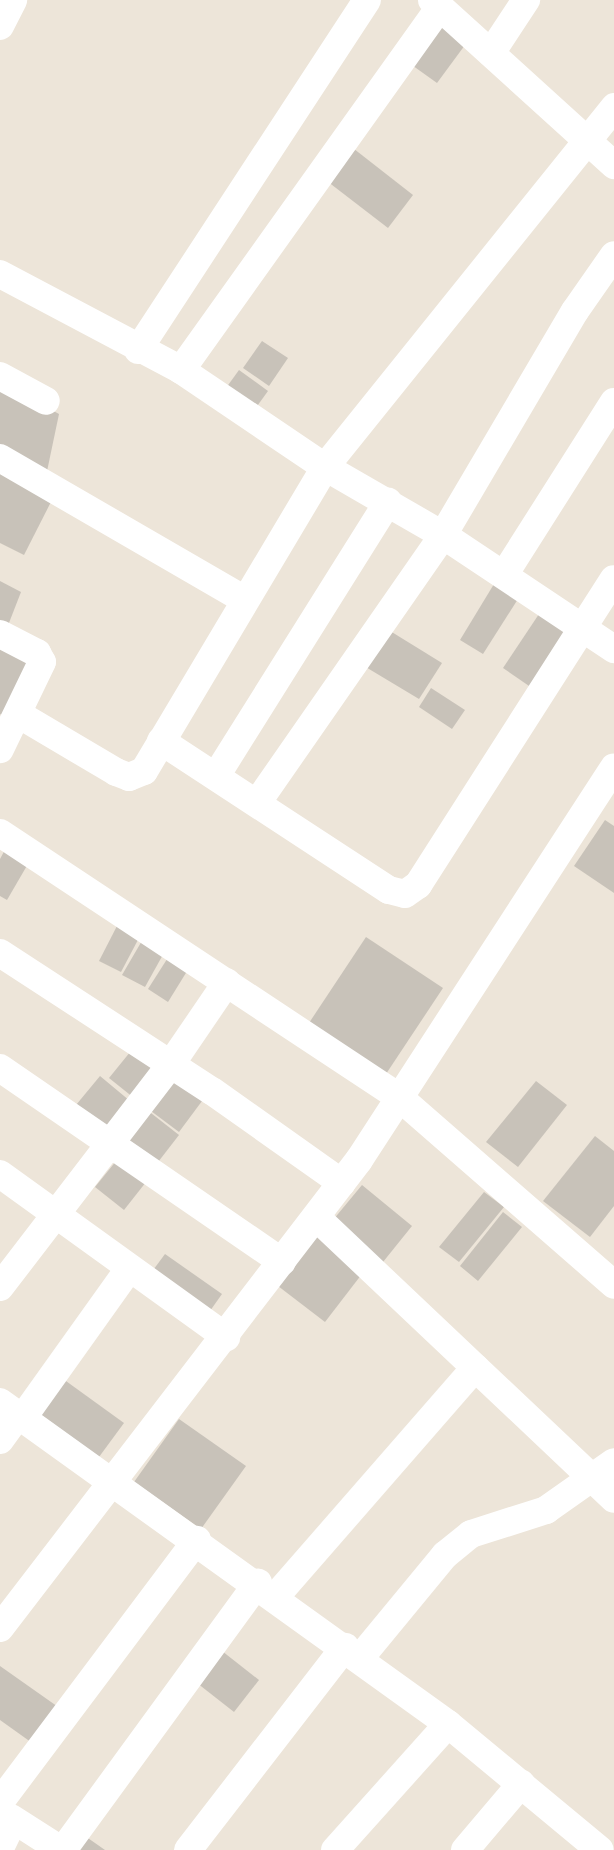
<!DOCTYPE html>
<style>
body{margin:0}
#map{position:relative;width:614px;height:1850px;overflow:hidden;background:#ede5d9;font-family:Jost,sans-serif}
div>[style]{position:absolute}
.building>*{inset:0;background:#c8c2b9}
.minor>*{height:28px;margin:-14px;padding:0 14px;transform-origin:14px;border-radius:14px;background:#fff}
span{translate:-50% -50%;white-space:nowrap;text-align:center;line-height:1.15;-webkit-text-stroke:4px #fff;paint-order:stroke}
</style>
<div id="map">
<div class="building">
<div style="clip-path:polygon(437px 24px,465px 45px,437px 83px,409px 63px)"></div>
<div style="clip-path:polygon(349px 145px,413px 195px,388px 228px,323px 178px)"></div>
<div style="clip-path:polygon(262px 341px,288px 358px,269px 386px,243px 368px)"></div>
<div style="clip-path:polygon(239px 370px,268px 391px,255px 409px,226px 388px)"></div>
<div style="clip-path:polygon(0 382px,59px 414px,46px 476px,0 450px)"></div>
<div style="clip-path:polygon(0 464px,55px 494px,24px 555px,0 543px)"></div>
<div style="clip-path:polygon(0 581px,21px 592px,7px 628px,0 625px)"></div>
<div style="clip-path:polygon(494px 584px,518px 599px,483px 654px,460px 640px)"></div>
<div style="clip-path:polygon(541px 611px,570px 631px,532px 688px,503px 668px)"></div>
<div style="clip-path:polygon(382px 626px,442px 663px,419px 699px,359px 663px)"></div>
<div style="clip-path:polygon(0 641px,34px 660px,6px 717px,0 714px)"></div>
<div style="clip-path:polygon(431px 688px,465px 710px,452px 729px,419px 707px)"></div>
<div style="clip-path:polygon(605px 820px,614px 826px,614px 893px,574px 866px)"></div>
<div style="clip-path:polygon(8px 844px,32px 857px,7px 900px,0 896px,0 859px)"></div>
<div style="clip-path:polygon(118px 924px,140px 936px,121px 972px,99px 961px)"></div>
<div style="clip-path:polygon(366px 937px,443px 988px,384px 1077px,307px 1026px)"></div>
<div style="clip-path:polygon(143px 939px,165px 951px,145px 987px,122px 975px)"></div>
<div style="clip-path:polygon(169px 956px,189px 968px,168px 1002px,148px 989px)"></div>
<div style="clip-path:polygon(135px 1046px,165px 1071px,139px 1102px,109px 1078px)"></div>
<div style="clip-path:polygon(170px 1070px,205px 1097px,179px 1132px,143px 1105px)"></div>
<div style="clip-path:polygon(100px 1076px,136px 1106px,113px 1135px,76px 1105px)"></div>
<div style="clip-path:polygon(536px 1081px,567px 1105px,518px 1167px,486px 1142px)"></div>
<div style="clip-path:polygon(142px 1106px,179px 1135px,155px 1166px,117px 1137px)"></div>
<div style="clip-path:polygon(595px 1136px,614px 1151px,614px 1206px,590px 1237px,543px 1201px)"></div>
<div style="clip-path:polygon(121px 1155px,150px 1177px,124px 1210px,95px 1187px)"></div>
<div style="clip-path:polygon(362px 1185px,412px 1226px,383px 1262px,333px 1220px)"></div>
<div style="clip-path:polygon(484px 1192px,504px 1207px,459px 1262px,439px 1247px)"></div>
<div style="clip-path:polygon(503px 1212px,522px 1227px,478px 1281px,460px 1266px)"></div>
<div style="clip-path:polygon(317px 1234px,365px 1270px,325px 1322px,278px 1286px)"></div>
<div style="clip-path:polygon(165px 1254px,222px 1294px,205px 1318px,148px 1277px)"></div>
<div style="clip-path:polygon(59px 1376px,124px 1423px,99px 1457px,34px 1410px)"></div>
<div style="clip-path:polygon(179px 1419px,246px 1466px,201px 1529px,134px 1482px)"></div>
<div style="clip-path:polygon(222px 1651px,259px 1680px,234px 1712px,197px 1683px)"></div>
<div style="clip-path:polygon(0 1666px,61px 1709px,35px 1745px,0 1720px)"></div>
<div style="clip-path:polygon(85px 1836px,105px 1850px,75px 1850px)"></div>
</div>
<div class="minor">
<div style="left:432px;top:0;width:246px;rotate:42.2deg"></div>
<div style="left:0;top:26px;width:29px;rotate:-63deg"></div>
<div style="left:491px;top:53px;width:64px;rotate:-56.6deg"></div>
<div style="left:0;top:274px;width:205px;rotate:27.9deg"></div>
<div style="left:181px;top:370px;width:174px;rotate:34deg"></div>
<div style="left:325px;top:467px;width:136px;rotate:30deg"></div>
<div style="left:443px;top:535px;width:206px;rotate:33.7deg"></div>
<div style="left:138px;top:350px;width:418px;rotate:-56.8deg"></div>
<div style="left:181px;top:370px;width:446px;rotate:-54.5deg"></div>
<div style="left:0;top:376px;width:52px;rotate:28.5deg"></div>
<div style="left:0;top:458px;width:283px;rotate:30.1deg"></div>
<div style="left:504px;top:575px;width:205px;rotate:-57.6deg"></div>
<div style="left:0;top:634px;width:42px;rotate:27.2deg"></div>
<div style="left:37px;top:653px;width:10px;rotate:61deg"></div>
<div style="left:42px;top:662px;width:97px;rotate:115.8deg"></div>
<div style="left:18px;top:714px;width:114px;rotate:30.6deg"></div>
<div style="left:116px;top:772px;width:14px;rotate:21deg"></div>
<div style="left:129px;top:777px;width:16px;rotate:-22deg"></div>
<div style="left:144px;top:771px;width:354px;rotate:-59.2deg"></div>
<div style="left:325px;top:467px;width:462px;rotate:-51.2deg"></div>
<div style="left:161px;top:741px;width:272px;rotate:33.2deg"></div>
<div style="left:389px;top:890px;width:16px;rotate:14deg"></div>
<div style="left:405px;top:894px;width:16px;rotate:-35deg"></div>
<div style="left:418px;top:885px;width:363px;rotate:-57.4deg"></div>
<div style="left:216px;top:776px;width:324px;rotate:-57.9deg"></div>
<div style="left:257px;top:803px;width:326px;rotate:-55.2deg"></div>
<div style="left:443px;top:535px;width:260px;rotate:-59.5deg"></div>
<div style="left:575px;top:311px;width:68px;rotate:-55.1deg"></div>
<div style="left:0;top:833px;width:480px;rotate:33.5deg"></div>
<div style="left:400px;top:1098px;width:284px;rotate:41.1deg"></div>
<div style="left:0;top:953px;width:253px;rotate:33.1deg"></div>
<div style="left:212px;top:1091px;width:159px;rotate:35.3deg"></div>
<div style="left:0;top:1068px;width:342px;rotate:34.5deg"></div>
<div style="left:0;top:1174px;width:279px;rotate:35.8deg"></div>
<div style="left:316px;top:1217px;width:410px;rotate:43.4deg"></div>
<div style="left:0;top:1287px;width:281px;rotate:-52.5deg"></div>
<div style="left:171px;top:1064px;width:99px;rotate:-55.7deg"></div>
<div style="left:0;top:1402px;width:552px;rotate:35.71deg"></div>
<div style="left:448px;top:1724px;width:197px;rotate:39.7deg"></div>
<div style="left:24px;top:1416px;width:181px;rotate:-54.5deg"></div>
<div style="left:0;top:1440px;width:32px;rotate:-54deg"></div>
<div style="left:276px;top:1596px;width:303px;rotate:-48.9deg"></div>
<div style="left:0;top:1628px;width:590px;rotate:-52.51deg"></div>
<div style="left:359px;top:1160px;width:468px;rotate:-57deg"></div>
<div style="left:360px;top:1658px;width:134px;rotate:-50.5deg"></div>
<div style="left:445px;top:1555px;width:33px;rotate:-39deg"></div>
<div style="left:471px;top:1534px;width:79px;rotate:-17.7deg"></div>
<div style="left:546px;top:1510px;width:83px;rotate:-35.2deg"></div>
<div style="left:0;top:1802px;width:328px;rotate:-53.1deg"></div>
<div style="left:11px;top:1818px;width:59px;rotate:32.6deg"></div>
<div style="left:0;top:1848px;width:28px;rotate:-64deg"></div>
<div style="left:12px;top:1823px;width:19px;rotate:-129deg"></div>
<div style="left:63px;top:1850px;width:331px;rotate:-53.9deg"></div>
<div style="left:188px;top:1850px;width:257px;rotate:-52.3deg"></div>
<div style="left:335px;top:1850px;width:169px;rotate:-48.1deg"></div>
<div style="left:465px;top:1850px;width:87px;rotate:-49.7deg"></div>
</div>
</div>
